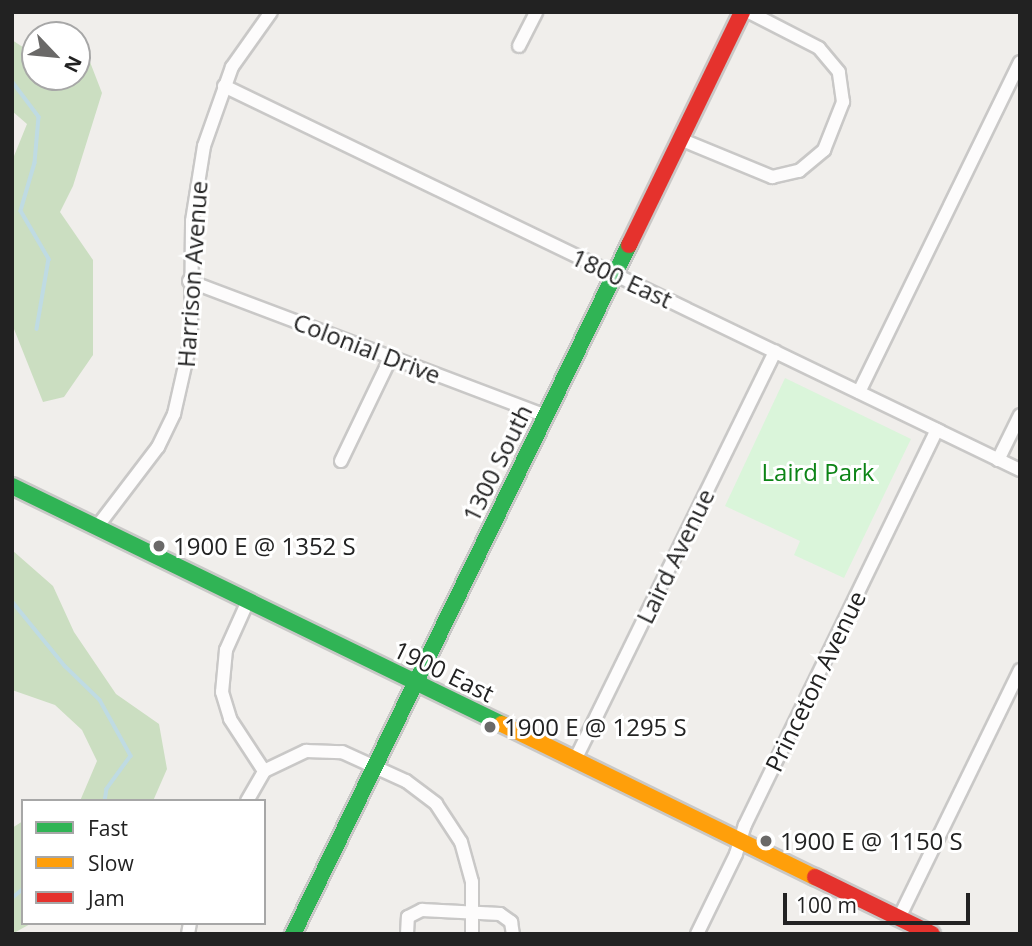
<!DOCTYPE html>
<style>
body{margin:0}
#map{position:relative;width:1032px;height:946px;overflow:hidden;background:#f0eeeb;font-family:"Open Sans",sans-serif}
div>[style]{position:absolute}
.forest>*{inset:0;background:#cbdec1}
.park>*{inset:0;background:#daf5da}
.stream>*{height:3.5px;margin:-1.75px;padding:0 1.75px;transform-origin:1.75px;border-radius:1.75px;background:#bfdbe3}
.roads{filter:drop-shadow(2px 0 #c9c8c7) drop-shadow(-2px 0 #c9c8c7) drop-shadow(0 2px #c9c8c7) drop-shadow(0 -2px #c9c8c7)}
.street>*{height:12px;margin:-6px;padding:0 6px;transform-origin:6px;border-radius:6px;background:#fdfcfc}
.fast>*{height:16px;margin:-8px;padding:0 8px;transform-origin:8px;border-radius:8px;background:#30b455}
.slow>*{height:16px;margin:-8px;padding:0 8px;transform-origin:8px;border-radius:8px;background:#ff9f0a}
.jam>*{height:16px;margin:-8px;padding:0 8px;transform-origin:8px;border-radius:8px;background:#e5322d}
.dots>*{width:19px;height:19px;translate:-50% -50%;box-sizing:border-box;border:4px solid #fff;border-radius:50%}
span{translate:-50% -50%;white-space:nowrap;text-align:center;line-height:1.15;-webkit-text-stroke:6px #fff;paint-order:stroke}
.street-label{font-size:24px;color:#222}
.park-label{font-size:24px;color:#0c8416}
.poi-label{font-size:24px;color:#222}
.left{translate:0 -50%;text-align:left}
.frame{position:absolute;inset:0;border:14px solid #222;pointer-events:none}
.legend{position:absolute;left:21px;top:799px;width:245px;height:126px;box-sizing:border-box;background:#fff;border:2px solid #a7a7a7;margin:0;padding:9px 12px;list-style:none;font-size:21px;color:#222}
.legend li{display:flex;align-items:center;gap:14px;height:35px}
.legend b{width:35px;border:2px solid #a7a7a7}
.north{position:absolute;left:21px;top:21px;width:70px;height:70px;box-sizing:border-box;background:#fff;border:2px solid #a7a7a7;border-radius:50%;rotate:116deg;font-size:19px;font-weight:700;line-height:28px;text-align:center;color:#222}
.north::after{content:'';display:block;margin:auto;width:24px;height:32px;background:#6a6968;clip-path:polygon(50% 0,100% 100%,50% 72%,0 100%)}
.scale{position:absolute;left:783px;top:893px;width:187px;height:32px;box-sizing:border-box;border:4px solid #222;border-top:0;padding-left:9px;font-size:21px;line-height:24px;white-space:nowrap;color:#222;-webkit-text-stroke:5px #fff;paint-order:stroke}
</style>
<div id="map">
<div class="forest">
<div style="clip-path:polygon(12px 40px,35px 55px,35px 77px,77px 77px,77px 49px,83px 44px,102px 93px,73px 186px,60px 212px,93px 260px,93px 355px,64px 397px,43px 402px,12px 324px,12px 161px,27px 124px,12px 111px)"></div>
<div style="clip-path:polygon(12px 550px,53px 586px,74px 632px,116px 694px,159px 724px,167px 769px,153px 801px,80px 801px,97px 761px,82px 730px,55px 705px,12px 690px)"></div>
<div style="clip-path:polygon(23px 821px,23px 923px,32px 923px,12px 934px,12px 828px)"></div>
</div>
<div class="park">
<div style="clip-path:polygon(785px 378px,911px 439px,844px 578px,794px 555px,800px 541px,725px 506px)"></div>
</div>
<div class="stream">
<div style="left:12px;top:81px;width:45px;rotate:53.1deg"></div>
<div style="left:39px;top:117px;width:46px;rotate:95deg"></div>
<div style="left:35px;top:163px;width:50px;rotate:106.3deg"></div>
<div style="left:21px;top:211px;width:56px;rotate:59.7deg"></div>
<div style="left:49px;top:259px;width:71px;rotate:99.7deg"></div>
<div style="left:12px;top:601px;width:84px;rotate:50.8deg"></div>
<div style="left:65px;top:666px;width:49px;rotate:44.2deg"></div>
<div style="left:100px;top:700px;width:64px;rotate:61deg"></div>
<div style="left:131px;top:756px;width:41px;rotate:126deg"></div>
<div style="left:107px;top:789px;width:12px;rotate:99deg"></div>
<div style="left:12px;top:898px;width:14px;rotate:-39deg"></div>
</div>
<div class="roads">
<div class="street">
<div style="left:519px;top:46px;width:38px;rotate:-63deg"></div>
<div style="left:224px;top:86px;width:884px;rotate:25.75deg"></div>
<div style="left:680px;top:139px;width:100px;rotate:22.4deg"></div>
<div style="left:772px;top:177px;width:28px;rotate:-13deg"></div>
<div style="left:799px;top:171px;width:33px;rotate:-40deg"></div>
<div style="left:824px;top:150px;width:52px;rotate:-68.4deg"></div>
<div style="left:843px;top:102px;width:30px;rotate:-98deg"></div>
<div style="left:839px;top:72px;width:31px;rotate:-130deg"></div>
<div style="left:819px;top:48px;width:79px;rotate:-152.8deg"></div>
<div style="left:189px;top:281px;width:382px;rotate:20.7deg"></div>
<div style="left:859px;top:392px;width:367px;rotate:-64deg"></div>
<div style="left:998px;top:460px;width:50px;rotate:-63.9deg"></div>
<div style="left:341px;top:461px;width:115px;rotate:-64.3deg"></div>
<div style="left:97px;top:527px;width:101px;rotate:-52.7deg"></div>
<div style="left:158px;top:447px;width:37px;rotate:-64deg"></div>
<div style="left:174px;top:414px;width:77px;rotate:-77.2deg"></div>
<div style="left:191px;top:339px;width:118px;rotate:-89.5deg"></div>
<div style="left:192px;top:221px;width:76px;rotate:-80.9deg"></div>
<div style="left:204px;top:146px;width:84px;rotate:-70.5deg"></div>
<div style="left:232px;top:67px;width:67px;rotate:-54.7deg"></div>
<div style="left:248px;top:601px;width:54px;rotate:114.2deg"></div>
<div style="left:226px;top:650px;width:42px;rotate:95.4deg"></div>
<div style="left:222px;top:692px;width:28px;rotate:73deg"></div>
<div style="left:230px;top:719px;width:62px;rotate:56.8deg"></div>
<div style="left:575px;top:760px;width:455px;rotate:-63.9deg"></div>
<div style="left:247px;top:801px;width:34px;rotate:-60deg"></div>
<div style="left:264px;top:771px;width:47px;rotate:-25.5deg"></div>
<div style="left:306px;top:751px;width:36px;rotate:2deg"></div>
<div style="left:342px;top:752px;width:70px;rotate:24.4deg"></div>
<div style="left:406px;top:781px;width:38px;rotate:37deg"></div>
<div style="left:436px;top:804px;width:45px;rotate:56.7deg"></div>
<div style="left:461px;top:842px;width:41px;rotate:74.6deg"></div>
<div style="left:472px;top:882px;width:52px;rotate:90deg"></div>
<div style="left:899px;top:918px;width:276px;rotate:-64deg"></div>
<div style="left:188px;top:934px;width:11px;rotate:-80deg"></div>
<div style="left:407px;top:934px;width:17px;rotate:-87deg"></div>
<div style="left:408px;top:917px;width:16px;rotate:-27deg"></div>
<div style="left:422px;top:910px;width:78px;rotate:2.9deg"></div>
<div style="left:500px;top:914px;width:14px;rotate:36deg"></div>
<div style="left:511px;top:922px;width:12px;rotate:81deg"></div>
<div style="left:697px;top:934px;width:89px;rotate:-64deg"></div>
<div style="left:736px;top:854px;width:30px;rotate:-73deg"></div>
<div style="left:745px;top:825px;width:439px;rotate:-64.1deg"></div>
</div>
<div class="fast">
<div style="left:12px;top:486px;width:545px;rotate:25.91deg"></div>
<div style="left:293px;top:934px;width:767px;rotate:-64deg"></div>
</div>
<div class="slow">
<div style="left:502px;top:724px;width:348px;rotate:26.1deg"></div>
</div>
<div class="jam">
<div style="left:629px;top:245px;width:259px;rotate:-64.1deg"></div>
<div style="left:815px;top:877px;width:130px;rotate:26deg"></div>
</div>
</div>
<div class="dots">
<div style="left:159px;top:546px;background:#6a6968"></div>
<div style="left:490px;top:727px;background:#6a6968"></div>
<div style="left:766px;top:841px;background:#6a6968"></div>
</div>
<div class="street-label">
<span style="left:192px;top:274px;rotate:-86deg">Harrison Avenue</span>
<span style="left:622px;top:278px;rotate:25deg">1800 East</span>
<span style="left:367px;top:348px;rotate:21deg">Colonial Drive</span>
<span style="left:497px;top:463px;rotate:-64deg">1300 South</span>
<span style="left:675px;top:556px;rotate:-64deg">Laird Avenue</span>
<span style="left:444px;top:671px;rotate:26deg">1900 East</span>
<span style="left:815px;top:681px;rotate:-64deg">Princeton Avenue</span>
</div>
<div class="park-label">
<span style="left:818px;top:472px">Laird Park</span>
</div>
<div class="poi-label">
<span class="left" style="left:173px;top:546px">1900 E @ 1352 S</span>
<span class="left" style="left:504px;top:727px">1900 E @ 1295 S</span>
<span class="left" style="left:780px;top:841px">1900 E @ 1150 S</span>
</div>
<div class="frame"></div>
<ul class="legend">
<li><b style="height:9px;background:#30b455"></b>Fast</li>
<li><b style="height:9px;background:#ff9f0a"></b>Slow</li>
<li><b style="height:9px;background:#e5322d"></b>Jam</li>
</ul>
<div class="north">N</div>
<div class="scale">100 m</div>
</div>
